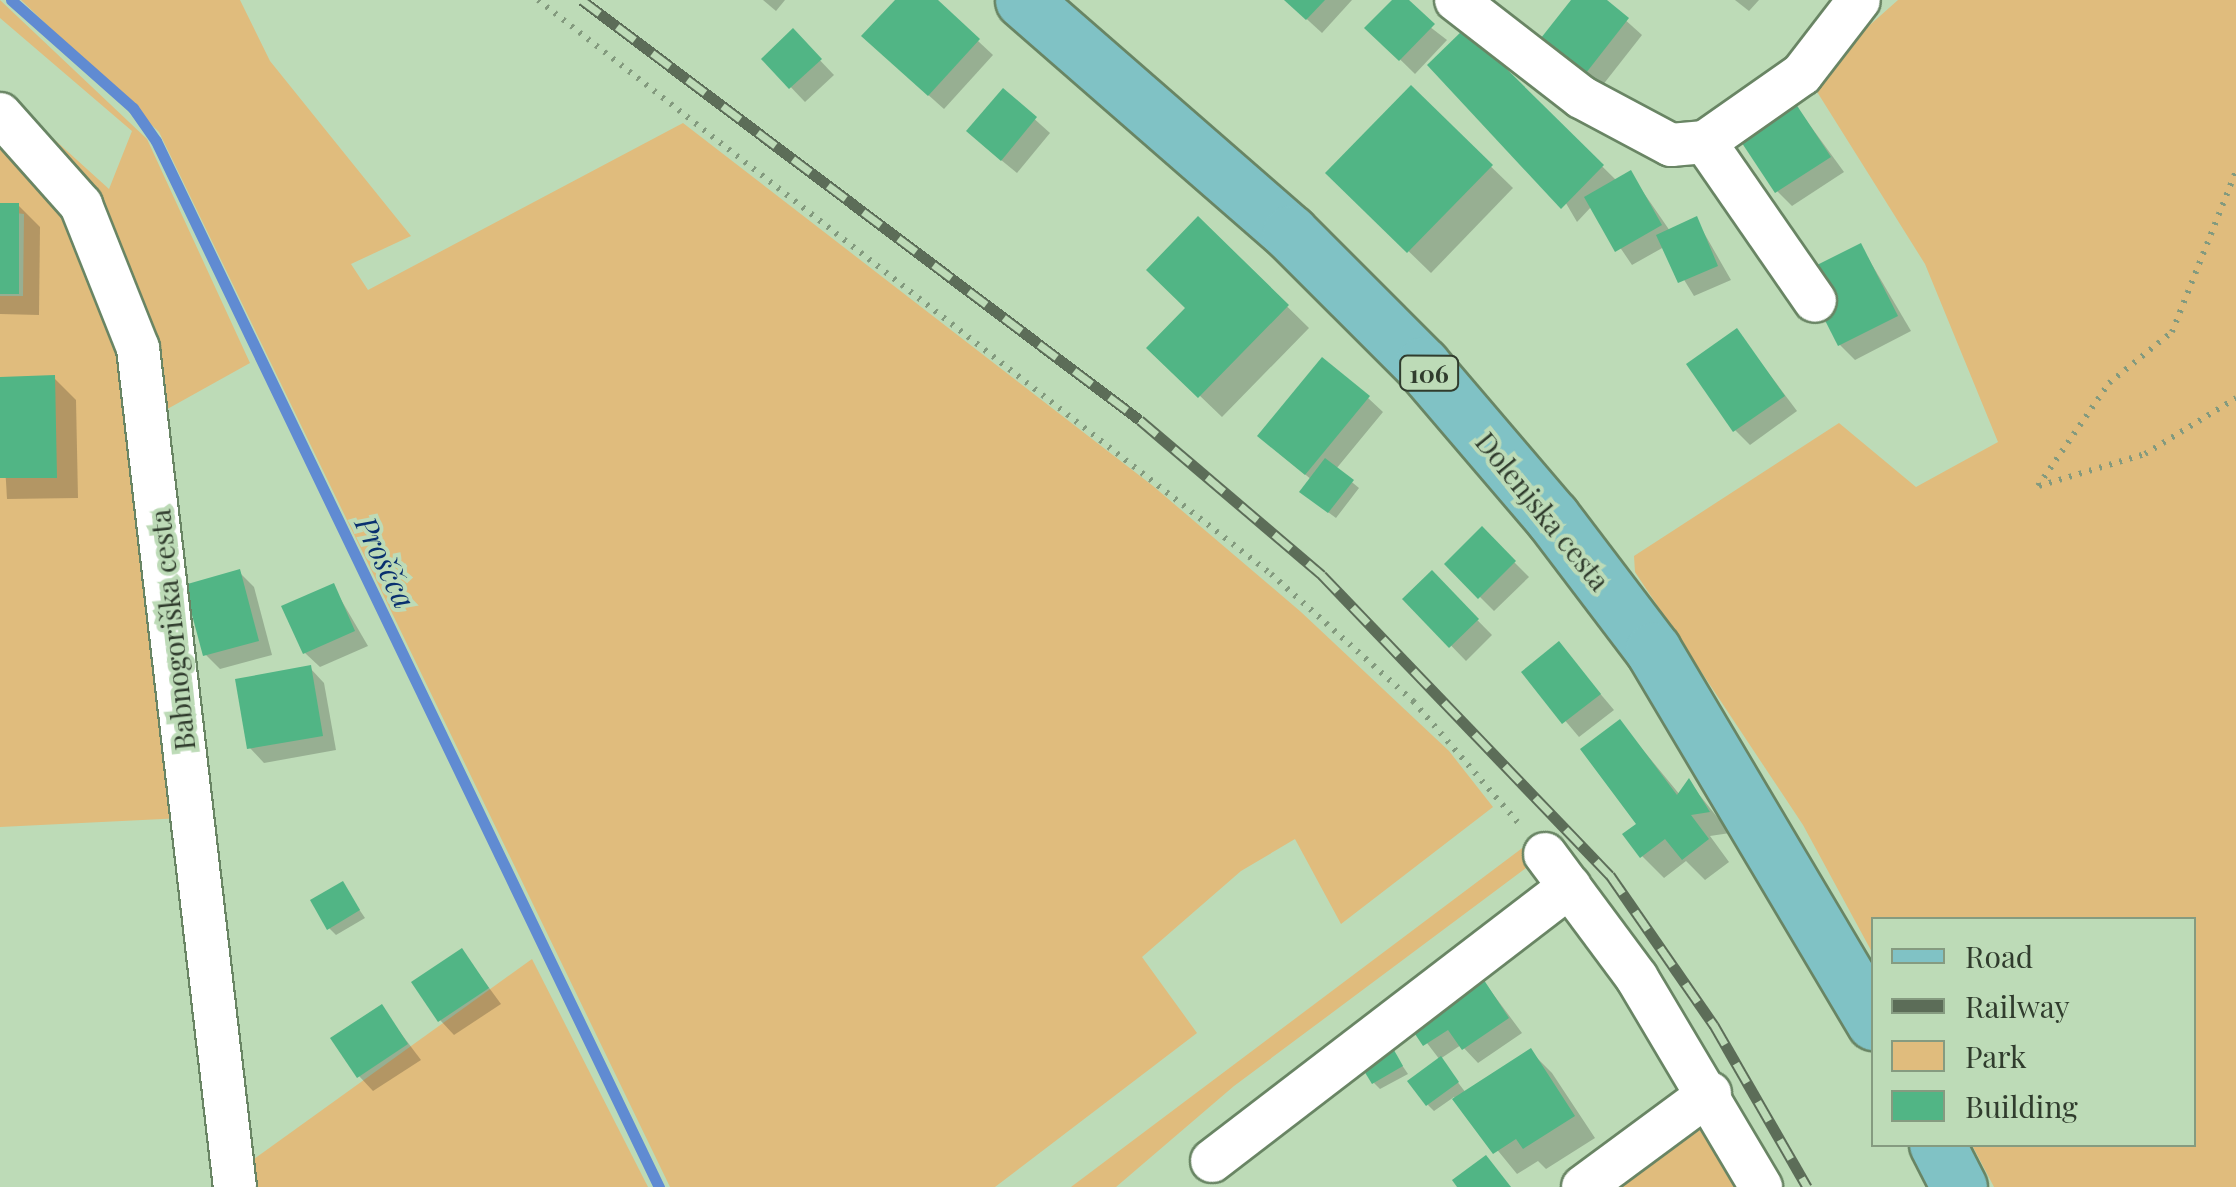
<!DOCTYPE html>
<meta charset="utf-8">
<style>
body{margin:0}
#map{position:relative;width:2236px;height:1187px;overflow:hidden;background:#bddbb7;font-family:"Playfair Display",serif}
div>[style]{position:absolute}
.green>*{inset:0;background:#e0bc7d}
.shadow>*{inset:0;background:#0003}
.stream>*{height:11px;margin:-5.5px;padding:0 5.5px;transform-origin:5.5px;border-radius:5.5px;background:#608bd2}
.building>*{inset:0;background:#51b585}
.path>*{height:6px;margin-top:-3px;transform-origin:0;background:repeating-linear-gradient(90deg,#839a7e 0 2.5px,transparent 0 10.5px)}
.roads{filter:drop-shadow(2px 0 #698564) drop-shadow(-2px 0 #698564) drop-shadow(0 2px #698564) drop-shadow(0 -2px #698564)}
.street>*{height:42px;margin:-21px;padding:0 21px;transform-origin:21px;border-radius:21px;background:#fff}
.primary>*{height:55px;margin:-27.5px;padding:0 27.5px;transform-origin:27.5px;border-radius:27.5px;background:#80c2c5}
.rail>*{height:11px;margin-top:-5.5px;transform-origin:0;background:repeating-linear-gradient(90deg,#bddbb7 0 22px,#5c6d58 0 44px);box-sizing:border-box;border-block:2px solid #5c6d58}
span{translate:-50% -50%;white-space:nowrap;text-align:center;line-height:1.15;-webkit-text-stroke:8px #bddbb7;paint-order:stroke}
.shield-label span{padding:2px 8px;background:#bddbb7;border:2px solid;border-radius:8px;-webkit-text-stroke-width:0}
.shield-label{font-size:25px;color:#303c2d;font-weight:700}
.street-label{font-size:28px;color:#303c2d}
.water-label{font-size:30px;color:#09306f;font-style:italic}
.legend{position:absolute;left:1871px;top:917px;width:325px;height:230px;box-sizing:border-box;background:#bddbb7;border:2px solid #859b80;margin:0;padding:12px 18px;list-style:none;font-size:30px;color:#303c2d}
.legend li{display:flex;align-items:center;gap:20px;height:50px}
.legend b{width:50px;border:2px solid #859b80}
</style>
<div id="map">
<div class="green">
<div style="clip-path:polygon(0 0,147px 139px,250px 363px,162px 412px,24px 112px,109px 189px,132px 131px,0 18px)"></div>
<div style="clip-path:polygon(21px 0,240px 0,270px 61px,411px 236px,351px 264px,368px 290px,683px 123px,1153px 486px,1301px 612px,1449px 751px,1493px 807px,1341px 924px,1295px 839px,1241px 871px,1142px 957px,1197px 1033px,995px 1187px,670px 1187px,159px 132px)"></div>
<div style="clip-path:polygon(1898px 0,2236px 0,2236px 1187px,1994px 1187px,1972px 1145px,2194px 1144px,2194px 920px,1874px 920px,1873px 954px,1803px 825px,1635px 572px,1634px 556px,1839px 423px,1916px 487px,1998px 442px,1925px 264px,1809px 79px)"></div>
<div style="clip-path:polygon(0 130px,72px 212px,112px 297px,183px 818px,0 827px,0 296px,23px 296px,24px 214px,0 211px)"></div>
<div style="clip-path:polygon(1525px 846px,1526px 868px,1234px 1086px,1116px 1187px,1071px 1187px)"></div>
<div style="clip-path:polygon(532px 959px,648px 1187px,245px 1187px,243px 1167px)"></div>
<div style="clip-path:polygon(1697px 1113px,1752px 1187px,1594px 1187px)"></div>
</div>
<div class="shadow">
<div style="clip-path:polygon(763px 0,785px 0,776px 11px)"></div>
<div style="clip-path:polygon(898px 0,934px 0,993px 55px,944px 109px,879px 51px)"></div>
<div style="clip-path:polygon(1286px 0,1352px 0,1322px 33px)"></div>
<div style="clip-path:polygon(1395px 0,1447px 40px,1415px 74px,1368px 28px)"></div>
<div style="clip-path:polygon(1574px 0,1603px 0,1642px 35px,1602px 86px,1544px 38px)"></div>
<div style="clip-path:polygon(1735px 0,1759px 0,1749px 11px)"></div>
<div style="clip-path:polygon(1465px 31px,1617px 181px,1630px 173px,1670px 231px,1696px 219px,1731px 280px,1694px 296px,1664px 247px,1632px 265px,1592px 206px,1577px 222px)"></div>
<div style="clip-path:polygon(793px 32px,834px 75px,805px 102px,764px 59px)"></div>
<div style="clip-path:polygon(1411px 89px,1513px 188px,1431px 273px,1328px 173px)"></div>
<div style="clip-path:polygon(1003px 91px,1050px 133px,1017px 173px,984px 146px)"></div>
<div style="clip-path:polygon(1790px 98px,1844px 172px,1792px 206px,1777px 191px)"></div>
<div style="clip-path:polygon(0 205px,18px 205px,40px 227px,39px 315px,0 314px)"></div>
<div style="clip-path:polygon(1198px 219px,1309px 328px,1222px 417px,1150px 348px,1188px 308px)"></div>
<div style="clip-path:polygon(1861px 246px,1911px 331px,1855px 360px,1840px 345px)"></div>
<div style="clip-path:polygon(1737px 331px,1797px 411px,1750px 445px,1735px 430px)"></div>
<div style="clip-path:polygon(54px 378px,76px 400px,78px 498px,7px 499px,0 379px)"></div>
<div style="clip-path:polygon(1368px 398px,1383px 412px,1336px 469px,1359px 488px,1336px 518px,1309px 498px,1312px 480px,1275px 450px)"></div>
<div style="clip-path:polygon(1482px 530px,1529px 577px,1494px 611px,1447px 564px)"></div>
<div style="clip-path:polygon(239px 572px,254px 587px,272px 655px,220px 669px,206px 655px)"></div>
<div style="clip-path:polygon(1432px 574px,1492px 635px,1466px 661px,1406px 599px)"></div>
<div style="clip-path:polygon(333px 586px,368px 646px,320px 667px,305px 653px)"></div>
<div style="clip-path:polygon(1559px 645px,1614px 710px,1579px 737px,1524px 672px)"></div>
<div style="clip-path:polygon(310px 668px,324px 683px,336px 750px,264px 763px,250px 748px)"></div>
<div style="clip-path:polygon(1620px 722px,1680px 795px,1689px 782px,1730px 833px,1710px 836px,1729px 862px,1705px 880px,1686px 861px,1664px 878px,1642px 856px)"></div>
<div style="clip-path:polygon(342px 884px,365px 918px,336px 935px,329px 928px)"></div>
<div style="clip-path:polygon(462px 951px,501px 1004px,454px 1035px,440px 1020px)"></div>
<div style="clip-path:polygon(1476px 971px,1522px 1033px,1478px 1063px,1461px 1045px,1440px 1059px,1466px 1093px,1531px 1052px,1552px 1073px,1595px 1138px,1546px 1169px,1538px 1161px,1517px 1174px,1454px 1097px,1434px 1111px,1428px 1105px,1440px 1060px,1407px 1017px)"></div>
<div style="clip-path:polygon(381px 1007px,421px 1060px,373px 1091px,359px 1076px)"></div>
<div style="clip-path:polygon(1389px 1046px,1408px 1074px,1380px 1089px,1374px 1083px)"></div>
</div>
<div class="stream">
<div style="left:11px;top:0;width:163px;rotate:41.5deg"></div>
<div style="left:133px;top:108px;width:40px;rotate:55.1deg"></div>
<div style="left:156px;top:141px;width:1161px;rotate:64.32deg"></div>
</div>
<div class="building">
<div style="clip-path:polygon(895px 0,938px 0,980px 39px,928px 96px,861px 36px)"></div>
<div style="clip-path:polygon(1284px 0,1325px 0,1306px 20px)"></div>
<div style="clip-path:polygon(1392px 0,1409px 0,1435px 24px,1399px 61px,1364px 28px)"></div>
<div style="clip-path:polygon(1571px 0,1607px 0,1629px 18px,1586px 73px,1541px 38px)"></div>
<div style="clip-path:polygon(793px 28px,822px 59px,789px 89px,761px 59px)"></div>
<div style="clip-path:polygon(1465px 28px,1604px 165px,1561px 209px,1427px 65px)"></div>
<div style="clip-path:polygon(1411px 85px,1493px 165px,1407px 253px,1325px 173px)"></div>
<div style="clip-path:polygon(1003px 88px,1037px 117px,1001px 161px,966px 131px)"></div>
<div style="clip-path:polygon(1790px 95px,1831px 157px,1775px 193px,1734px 131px)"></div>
<div style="clip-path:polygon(1631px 170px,1662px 225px,1615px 252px,1584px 197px)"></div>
<div style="clip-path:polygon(0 203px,19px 203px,19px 294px,0 294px)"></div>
<div style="clip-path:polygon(1198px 216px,1289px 305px,1198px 398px,1146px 348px,1185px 308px,1146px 270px)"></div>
<div style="clip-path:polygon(1697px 216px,1718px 266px,1678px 283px,1656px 235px)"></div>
<div style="clip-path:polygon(1861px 243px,1898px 316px,1838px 346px,1801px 273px)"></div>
<div style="clip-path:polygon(1737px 328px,1785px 396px,1733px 432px,1686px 364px)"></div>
<div style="clip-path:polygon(1322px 357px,1370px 396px,1305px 475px,1257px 436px)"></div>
<div style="clip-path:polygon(55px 375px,57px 478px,0 478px,0 377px)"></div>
<div style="clip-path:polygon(1325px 458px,1354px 480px,1328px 513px,1299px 492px)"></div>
<div style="clip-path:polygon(1482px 526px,1516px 561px,1478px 599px,1444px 564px)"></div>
<div style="clip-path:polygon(240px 569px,259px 641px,203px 656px,184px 585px)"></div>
<div style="clip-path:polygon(1432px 570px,1479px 619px,1449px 648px,1402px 599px)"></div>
<div style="clip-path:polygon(334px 583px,355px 631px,303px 654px,281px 606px)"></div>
<div style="clip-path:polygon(1559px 641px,1601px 694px,1562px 724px,1521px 672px)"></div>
<div style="clip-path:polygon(311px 665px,323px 736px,247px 749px,235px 679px)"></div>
<div style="clip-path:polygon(1620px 719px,1677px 795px,1689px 778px,1710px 812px,1691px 815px,1709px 839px,1682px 860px,1665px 839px,1640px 858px,1622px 834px,1636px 824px,1580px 749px)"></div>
<div style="clip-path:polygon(343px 881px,360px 910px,327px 930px,310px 900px)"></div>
<div style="clip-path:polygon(462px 948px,489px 988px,438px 1022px,411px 982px)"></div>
<div style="clip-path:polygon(1476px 968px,1509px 1018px,1462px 1050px,1448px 1030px,1423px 1046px,1403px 1016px)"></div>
<div style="clip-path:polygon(382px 1004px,408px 1044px,357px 1078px,330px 1038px)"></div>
<div style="clip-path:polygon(1390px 1043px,1403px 1066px,1372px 1084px,1358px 1061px)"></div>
<div style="clip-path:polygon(1531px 1048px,1575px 1116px,1523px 1149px,1516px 1139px,1493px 1154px,1452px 1099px)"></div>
<div style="clip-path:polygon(1441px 1056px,1459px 1082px,1426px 1106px,1407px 1081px)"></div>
<div style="clip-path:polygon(1486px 1155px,1511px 1187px,1457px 1187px,1452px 1180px)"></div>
</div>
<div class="path">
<div style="left:538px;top:0;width:931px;rotate:38.06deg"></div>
<div style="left:1271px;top:574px;width:191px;rotate:41.8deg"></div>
<div style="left:1413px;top:701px;width:165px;rotate:49.2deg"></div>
<div style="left:2038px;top:486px;width:125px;rotate:-55.4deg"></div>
<div style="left:2109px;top:383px;width:81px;rotate:-39deg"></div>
<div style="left:2172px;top:332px;width:173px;rotate:-68.3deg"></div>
<div style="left:2039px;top:486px;width:111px;rotate:-16.8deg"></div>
<div style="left:2145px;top:454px;width:107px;rotate:-31.6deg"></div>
</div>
<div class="roads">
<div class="street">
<div style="left:1456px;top:0;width:158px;rotate:37.8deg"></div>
<div style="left:1581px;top:97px;width:102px;rotate:28.1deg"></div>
<div style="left:1671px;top:145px;width:34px;rotate:-5deg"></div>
<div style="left:1705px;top:142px;width:118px;rotate:-35deg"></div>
<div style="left:1802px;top:74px;width:93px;rotate:-52.4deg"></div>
<div style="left:0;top:114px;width:122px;rotate:48.3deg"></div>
<div style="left:81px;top:205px;width:154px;rotate:68.3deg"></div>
<div style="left:138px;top:348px;width:845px;rotate:83.41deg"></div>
<div style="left:1705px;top:142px;width:193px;rotate:55.3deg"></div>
<div style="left:1545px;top:854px;width:154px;rotate:53.4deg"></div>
<div style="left:1637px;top:978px;width:243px;rotate:59.3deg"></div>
<div style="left:1212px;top:1161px;width:451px;rotate:-37.5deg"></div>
<div style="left:1583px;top:1187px;width:158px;rotate:-36.5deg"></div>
</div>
<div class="primary">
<div style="left:1023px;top:0;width:354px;rotate:41.1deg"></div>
<div style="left:1290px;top:233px;width:187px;rotate:45deg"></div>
<div style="left:1422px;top:365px;width:200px;rotate:49.5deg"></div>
<div style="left:1552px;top:517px;width:167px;rotate:52.8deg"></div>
<div style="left:1653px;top:650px;width:433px;rotate:59.3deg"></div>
<div style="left:1937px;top:1144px;width:48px;rotate:62.9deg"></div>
</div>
</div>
<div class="rail">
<div style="left:582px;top:0;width:698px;rotate:36.97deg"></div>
<div style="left:1140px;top:420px;width:239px;rotate:40.4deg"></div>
<div style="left:1322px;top:575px;width:416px;rotate:46.2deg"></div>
<div style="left:1610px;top:875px;width:183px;rotate:55.3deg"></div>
<div style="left:1714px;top:1025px;width:187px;rotate:60.1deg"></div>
</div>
<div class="shield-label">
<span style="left:1429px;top:373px">106</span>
</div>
<div class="street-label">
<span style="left:1543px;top:511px;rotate:51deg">Dolenjska cesta</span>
<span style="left:172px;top:630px;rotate:-96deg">Babnogoriška cesta</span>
</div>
<div class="water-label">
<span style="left:386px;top:562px;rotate:64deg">Proščca</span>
</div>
<ul class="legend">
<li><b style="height:12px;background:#80c2c5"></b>Road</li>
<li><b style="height:12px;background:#5c6d58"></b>Railway</li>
<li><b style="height:28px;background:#e0bc7d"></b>Park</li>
<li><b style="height:28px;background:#51b585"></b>Building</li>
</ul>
</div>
